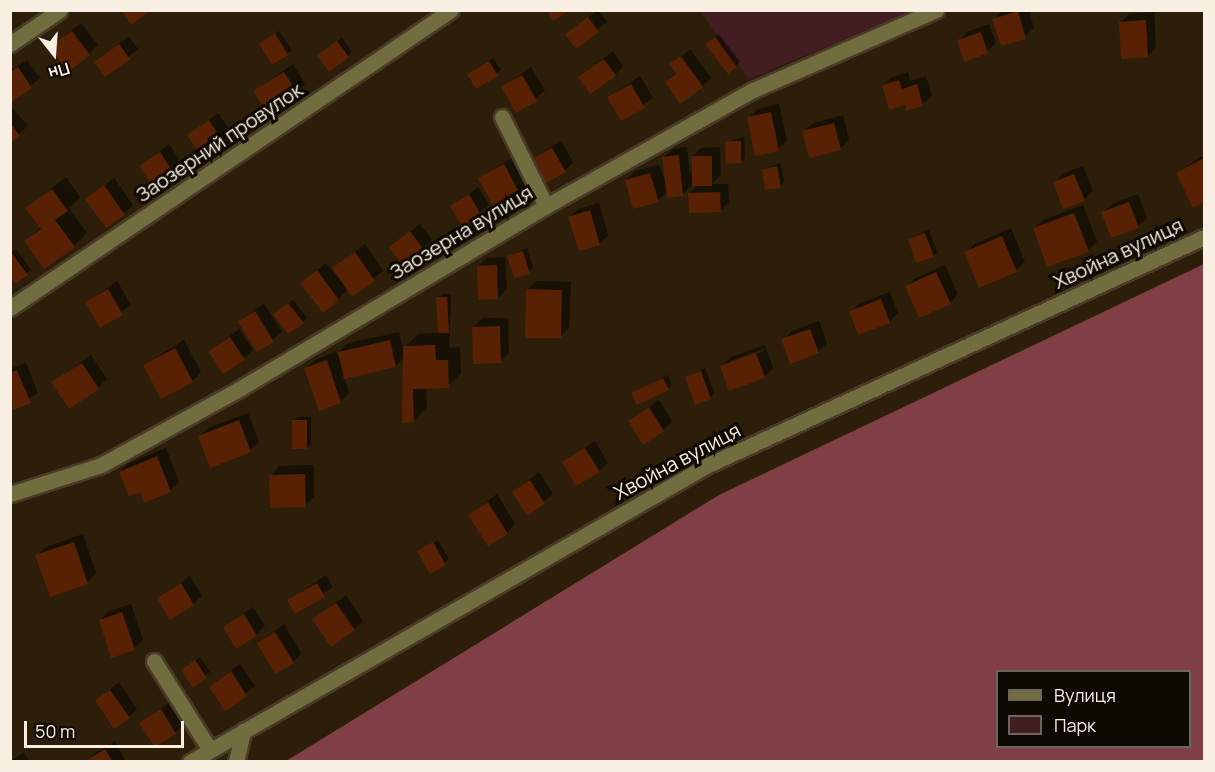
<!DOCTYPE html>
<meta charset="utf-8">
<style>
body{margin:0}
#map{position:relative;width:1215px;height:772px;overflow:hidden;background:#2c1e09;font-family:Manrope,sans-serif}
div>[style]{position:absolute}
.green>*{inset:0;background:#421e22}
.forest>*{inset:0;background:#803f46}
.shadow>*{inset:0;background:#0007}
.building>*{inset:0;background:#582103}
.roads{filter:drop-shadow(2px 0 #493b27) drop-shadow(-2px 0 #493b27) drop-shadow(0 2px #493b27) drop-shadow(0 -2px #493b27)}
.minor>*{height:15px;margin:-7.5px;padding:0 7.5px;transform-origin:7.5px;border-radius:7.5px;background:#716d3e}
span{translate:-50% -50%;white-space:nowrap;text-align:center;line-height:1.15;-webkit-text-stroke:6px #0f0903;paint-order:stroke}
.street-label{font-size:20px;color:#f8eee1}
.frame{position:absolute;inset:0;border:12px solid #f8eee1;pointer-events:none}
.legend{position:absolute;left:996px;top:670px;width:195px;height:78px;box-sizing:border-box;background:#0f0903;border:2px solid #6c655c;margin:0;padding:8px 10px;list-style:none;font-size:18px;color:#f8eee1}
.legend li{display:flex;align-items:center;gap:12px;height:30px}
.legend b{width:30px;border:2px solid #6c655c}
.north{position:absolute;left:24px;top:24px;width:60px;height:60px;-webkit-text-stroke:4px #0f0903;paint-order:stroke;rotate:163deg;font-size:16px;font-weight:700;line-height:24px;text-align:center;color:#f8eee1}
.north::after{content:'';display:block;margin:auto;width:21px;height:27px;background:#f8eee1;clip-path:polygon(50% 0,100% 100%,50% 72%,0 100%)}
.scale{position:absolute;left:24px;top:721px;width:160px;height:27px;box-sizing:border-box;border:3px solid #f8eee1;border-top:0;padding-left:8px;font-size:18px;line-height:21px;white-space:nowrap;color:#f8eee1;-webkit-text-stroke:4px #0f0903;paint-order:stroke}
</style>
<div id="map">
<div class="green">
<div style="clip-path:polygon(700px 11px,912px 11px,749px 79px)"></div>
</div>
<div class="forest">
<div style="clip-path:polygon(evenodd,1204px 264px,1204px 761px,286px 761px,719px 495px,1204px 264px,998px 672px,1190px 672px,1190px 746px,998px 746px,998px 672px)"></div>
</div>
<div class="shadow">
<div style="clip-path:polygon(598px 10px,607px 22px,576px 47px,567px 34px)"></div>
<div style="clip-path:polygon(1003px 10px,1029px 10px,1034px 28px,1025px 37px,994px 19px)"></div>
<div style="clip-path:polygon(1154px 12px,1156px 47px,1148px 56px,1121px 23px,1129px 14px)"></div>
<div style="clip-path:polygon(81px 23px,98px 45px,89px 54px,51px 47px)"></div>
<div style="clip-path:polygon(989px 24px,996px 43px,987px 52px,958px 41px,967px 32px)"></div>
<div style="clip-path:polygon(279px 31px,292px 50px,273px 63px,265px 40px)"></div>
<div style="clip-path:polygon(719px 34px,740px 62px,736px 66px,711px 40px)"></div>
<div style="clip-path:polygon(129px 36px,138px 49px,106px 75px,96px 62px)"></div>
<div style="clip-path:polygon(342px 38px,352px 52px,348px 56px,323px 51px)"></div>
<div style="clip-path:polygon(690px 49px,711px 78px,702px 86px,666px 82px,677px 72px,671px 65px)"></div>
<div style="clip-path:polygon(613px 51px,623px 66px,615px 75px,580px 77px)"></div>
<div style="clip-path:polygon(493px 58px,501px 70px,477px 87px,473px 71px)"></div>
<div style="clip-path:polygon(27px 60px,40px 78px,11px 101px,10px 71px)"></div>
<div style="clip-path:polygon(293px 64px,305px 84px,297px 93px,255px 91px)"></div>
<div style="clip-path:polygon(531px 67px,545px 91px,517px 111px,503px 87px)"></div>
<div style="clip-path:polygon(908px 72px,910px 81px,926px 76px,932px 96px,923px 104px,907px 109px,883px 85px,892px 77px)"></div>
<div style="clip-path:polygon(640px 76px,653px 98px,621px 119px,609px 97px)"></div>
<div style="clip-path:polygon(779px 104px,787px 141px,778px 149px,749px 118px,758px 109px)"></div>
<div style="clip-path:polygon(10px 105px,28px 126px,10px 141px)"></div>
<div style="clip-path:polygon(218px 113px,232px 133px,203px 156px,189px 135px)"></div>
<div style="clip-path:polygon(843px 115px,849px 140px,840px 149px,804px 131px,813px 123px)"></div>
<div style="clip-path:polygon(744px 137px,745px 158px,740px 162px,727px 142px)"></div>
<div style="clip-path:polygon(561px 140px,573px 162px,565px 171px,535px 158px)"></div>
<div style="clip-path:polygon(169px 144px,182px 165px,174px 173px,141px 166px)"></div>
<div style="clip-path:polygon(687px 147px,690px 175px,692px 157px,701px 148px,720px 147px,721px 175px,712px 184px,728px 184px,729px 202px,720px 211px,690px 193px,698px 185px,692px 185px,683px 194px,668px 191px,658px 201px,626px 180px,635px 171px,659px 165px,668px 188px,664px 157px,673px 149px)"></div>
<div style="clip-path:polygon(1204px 155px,1204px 200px,1194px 206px,1177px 173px)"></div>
<div style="clip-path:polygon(513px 157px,529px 186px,520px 195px,480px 178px)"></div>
<div style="clip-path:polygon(781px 163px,784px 182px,780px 186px,763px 169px)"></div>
<div style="clip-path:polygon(1083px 166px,1093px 191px,1084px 200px,1055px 182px,1064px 173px)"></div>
<div style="clip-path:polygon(66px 177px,80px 197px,69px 208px,87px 233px,74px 246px,26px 241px,41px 227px,27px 208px)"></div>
<div style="clip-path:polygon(114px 178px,133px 205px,124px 214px,87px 199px)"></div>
<div style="clip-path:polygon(478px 187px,489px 205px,463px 224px,452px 206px)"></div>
<div style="clip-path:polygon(1138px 194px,1147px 218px,1138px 226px,1103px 213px,1112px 204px)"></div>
<div style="clip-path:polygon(599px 203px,608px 235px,600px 244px,580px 250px,570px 217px,579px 209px)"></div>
<div style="clip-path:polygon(1083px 205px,1097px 242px,1088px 251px,1034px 229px,1043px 220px)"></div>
<div style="clip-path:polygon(420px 224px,432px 240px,423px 249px,391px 247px)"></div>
<div style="clip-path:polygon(1011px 228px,1025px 262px,1016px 270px,966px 252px,975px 244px)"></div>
<div style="clip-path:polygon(929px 230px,937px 252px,933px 256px,909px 239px)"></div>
<div style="clip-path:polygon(365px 244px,383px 271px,352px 295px,348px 289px,338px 299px,302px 283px,326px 263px,337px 277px,334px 268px)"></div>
<div style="clip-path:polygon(527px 248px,533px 268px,529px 272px,509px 256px)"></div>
<div style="clip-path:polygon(16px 249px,31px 270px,16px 282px,10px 253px)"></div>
<div style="clip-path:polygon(505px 257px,507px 289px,498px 298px,478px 267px,487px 258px)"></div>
<div style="clip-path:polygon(945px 265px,958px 294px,950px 303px,907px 286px,916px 278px)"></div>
<div style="clip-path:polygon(117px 281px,131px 305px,101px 326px,87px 302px)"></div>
<div style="clip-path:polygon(536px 281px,571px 282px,569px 328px,560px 337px,527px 290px)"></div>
<div style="clip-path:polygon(890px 292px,898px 313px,889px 322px,851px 311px,860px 303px)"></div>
<div style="clip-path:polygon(442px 294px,451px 294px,449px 348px,460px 347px,461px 373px,448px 386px,426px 387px,427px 407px,413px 421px,404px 357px,396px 366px,344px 377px,349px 393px,340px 402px,306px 368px,315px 360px,336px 352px,342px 363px,339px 352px,348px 343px,399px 332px,403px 349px,418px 334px,439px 333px,438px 298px)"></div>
<div style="clip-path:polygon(293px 300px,307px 318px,303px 322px,279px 310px)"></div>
<div style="clip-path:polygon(264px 303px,282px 332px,258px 350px,240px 322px)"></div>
<div style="clip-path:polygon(482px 318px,508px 318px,509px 353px,500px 362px,474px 327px)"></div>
<div style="clip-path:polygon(819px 321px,827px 343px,818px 352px,783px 340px,792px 331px)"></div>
<div style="clip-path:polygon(239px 329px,253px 350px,244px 358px,210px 351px)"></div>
<div style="clip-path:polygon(184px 340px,201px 372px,192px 381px,144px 365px)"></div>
<div style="clip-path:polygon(evenodd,765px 345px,773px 368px,764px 377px,722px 366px,731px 357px,765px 345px,763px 349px,764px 351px,730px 364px,730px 361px,763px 349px)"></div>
<div style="clip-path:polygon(91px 355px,107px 379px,98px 388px,53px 383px)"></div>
<div style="clip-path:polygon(26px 363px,38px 393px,13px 408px,10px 369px)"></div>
<div style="clip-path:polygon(705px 368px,714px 393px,710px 398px,687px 378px)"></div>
<div style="clip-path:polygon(667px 375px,672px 385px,668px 389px,633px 394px)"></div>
<div style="clip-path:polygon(659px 400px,672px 421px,663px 430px,630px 421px)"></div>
<div style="clip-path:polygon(248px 413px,259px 442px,250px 450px,199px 437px,208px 428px)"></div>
<div style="clip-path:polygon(298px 417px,311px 417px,311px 444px,307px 448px,293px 421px)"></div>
<div style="clip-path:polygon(595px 441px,608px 463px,599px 471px,563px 463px)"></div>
<div style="clip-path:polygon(166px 448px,179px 482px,171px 490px,145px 501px,141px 490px,120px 472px,129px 463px)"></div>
<div style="clip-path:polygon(314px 465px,314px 497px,305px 506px,271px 475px,280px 466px)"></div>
<div style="clip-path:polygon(539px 472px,553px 494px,528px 514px,514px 492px)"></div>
<div style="clip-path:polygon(497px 494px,515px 524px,507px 533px,470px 515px)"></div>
<div style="clip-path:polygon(83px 534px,96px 573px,88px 582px,51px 595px,37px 556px,46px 547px)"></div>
<div style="clip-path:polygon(438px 540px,449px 559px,431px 572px,423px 548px)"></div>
<div style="clip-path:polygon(326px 575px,333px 587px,296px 612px,289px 600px)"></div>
<div style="clip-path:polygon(190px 576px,202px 596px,193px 604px,159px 598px)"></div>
<div style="clip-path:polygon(346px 595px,363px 621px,354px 629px,314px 619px)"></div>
<div style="clip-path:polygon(131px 604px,143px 640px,134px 649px,100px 620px,109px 611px)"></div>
<div style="clip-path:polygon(253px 607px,265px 626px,256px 635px,225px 627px)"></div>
<div style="clip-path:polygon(284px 624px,301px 653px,293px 662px,259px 643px)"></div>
<div style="clip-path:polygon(200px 657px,210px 672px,193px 685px,187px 666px)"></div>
<div style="clip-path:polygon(240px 664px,255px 686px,225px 709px,210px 687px)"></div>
<div style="clip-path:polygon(119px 682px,137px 709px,129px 717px,97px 700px)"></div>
<div style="clip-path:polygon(170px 702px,184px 724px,175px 733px,141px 723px)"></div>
<div style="clip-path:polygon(115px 741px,126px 762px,86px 762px,95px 753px)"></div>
<div style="clip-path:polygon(24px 753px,30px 762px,10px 762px,10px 761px)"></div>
</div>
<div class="building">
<div style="clip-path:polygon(121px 10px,151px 10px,131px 25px)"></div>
<div style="clip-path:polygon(546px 10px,570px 10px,553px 21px)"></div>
<div style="clip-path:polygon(1018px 11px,1026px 39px,1001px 46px,992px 19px)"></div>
<div style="clip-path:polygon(588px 17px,599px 32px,576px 49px,565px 34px)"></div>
<div style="clip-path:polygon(1146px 20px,1148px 57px,1121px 59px,1119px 22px)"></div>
<div style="clip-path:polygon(72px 31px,90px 55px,68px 72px,49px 47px)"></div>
<div style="clip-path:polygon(981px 32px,988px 53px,964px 62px,957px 40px)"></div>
<div style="clip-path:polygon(275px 33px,288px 55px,272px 65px,259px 44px)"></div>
<div style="clip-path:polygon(715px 37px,737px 67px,728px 74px,705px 44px)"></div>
<div style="clip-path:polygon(337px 41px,349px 57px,329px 72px,317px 55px)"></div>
<div style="clip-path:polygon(119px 44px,130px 59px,105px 77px,94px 62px)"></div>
<div style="clip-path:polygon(681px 56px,703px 87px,680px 104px,665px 82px,676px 74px,669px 64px)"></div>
<div style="clip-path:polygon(604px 59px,616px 76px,590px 94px,578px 77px)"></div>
<div style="clip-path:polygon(489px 61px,498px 76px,476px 89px,467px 74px)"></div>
<div style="clip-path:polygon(18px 67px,32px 88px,10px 103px,10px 72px)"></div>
<div style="clip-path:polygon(284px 72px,298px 94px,267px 113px,253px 91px)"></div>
<div style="clip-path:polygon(522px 75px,537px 101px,516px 113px,501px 87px)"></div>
<div style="clip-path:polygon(899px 80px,902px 89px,917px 84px,923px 106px,906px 111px,905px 105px,889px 110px,882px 85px)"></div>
<div style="clip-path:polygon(631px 84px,645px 108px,621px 121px,607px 97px)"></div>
<div style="clip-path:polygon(771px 112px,779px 151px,755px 156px,747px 117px)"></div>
<div style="clip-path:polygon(209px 120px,224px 143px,203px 158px,187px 135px)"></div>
<div style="clip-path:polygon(10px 123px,20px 136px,10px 143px)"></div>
<div style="clip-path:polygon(834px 123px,841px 150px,809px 158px,802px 131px)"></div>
<div style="clip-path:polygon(725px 141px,741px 141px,741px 163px,726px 164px)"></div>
<div style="clip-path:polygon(552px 148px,566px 172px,546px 183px,533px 158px)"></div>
<div style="clip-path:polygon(160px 152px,175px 175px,154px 188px,139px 166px)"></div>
<div style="clip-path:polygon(679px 155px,683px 196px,667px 198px,662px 157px)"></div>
<div style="clip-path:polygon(691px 156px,712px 156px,712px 186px,692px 186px)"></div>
<div style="clip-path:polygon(1204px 158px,1204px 202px,1193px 208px,1176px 173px)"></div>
<div style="clip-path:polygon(504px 164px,521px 196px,495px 210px,478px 178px)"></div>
<div style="clip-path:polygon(777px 166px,781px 188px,765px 190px,762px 169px)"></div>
<div style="clip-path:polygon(650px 173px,659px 202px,633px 209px,625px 180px)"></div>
<div style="clip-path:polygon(1074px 174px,1085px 201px,1063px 209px,1053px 182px)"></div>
<div style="clip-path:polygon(104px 185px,125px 215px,106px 228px,85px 199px)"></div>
<div style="clip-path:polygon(52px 189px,68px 211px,55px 220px,75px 247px,44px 269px,24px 241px,41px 229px,25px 208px)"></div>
<div style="clip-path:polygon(720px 192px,721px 212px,689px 213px,688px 193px)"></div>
<div style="clip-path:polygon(469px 194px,481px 215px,462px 226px,450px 206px)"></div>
<div style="clip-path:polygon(1129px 202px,1139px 228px,1111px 238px,1101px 212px)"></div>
<div style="clip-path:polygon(590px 210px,600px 245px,579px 251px,568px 217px)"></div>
<div style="clip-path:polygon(1074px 213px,1089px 252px,1047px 267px,1033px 228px)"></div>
<div style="clip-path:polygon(410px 231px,424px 250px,402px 265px,389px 247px)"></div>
<div style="clip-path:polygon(925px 233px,934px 257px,916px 263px,908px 239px)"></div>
<div style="clip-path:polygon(1002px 236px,1017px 272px,979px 288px,964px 252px)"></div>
<div style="clip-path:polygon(10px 251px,28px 275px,15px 284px,10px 277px)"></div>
<div style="clip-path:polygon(523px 251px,530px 274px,514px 278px,507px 256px)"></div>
<div style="clip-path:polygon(355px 252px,375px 281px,352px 297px,332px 268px)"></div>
<div style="clip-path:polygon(497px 265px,498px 299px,478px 300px,477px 266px)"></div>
<div style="clip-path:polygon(317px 270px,339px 300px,323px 313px,300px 283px)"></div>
<div style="clip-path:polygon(936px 272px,951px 304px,919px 318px,905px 286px)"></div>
<div style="clip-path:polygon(108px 289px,123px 315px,100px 328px,85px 302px)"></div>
<div style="clip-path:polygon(526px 289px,562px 290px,561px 338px,525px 338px)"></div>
<div style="clip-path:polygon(436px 297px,447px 297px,449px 333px,438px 333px)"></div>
<div style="clip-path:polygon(881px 299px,890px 323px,858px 335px,849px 311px)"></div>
<div style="clip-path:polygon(288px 303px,304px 323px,288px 334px,273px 314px)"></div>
<div style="clip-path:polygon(255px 311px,274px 342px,257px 352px,238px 322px)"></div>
<div style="clip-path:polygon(500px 326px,501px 363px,473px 364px,472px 327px)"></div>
<div style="clip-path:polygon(810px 329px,819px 353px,790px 364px,781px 339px)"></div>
<div style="clip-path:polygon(230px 337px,245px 360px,223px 374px,208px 351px)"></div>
<div style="clip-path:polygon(390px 340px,396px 367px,344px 379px,338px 352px)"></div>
<div style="clip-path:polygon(435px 345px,436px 360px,448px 360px,449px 388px,413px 389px,414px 422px,402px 423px,403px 346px)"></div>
<div style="clip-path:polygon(175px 348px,193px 382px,161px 399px,143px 365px)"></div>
<div style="clip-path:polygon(756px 353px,765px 378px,729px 391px,720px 366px)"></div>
<div style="clip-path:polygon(327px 360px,341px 403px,319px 411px,304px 368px)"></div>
<div style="clip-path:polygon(82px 363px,99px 389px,69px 409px,51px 382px)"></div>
<div style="clip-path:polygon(17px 370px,31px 403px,13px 410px,10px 373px)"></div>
<div style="clip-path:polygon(701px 371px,711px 399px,695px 405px,685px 377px)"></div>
<div style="clip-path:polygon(663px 378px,669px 390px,637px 405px,631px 393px)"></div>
<div style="clip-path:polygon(649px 407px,664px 431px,643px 445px,628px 421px)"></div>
<div style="clip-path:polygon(239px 420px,251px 452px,210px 468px,198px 436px)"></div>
<div style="clip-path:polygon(292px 420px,307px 420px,307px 449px,292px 449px)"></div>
<div style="clip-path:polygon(585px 448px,600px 472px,576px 486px,562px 462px)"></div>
<div style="clip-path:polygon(157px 456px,171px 492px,144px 503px,140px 492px,129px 496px,119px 472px)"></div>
<div style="clip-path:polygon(305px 474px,306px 507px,270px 508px,269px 475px)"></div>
<div style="clip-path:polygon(530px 480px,545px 504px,527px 516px,512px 492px)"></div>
<div style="clip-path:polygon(488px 502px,508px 534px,488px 546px,468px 515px)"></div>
<div style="clip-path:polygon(74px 542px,88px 584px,50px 597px,35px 555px)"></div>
<div style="clip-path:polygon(433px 542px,446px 565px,430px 574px,417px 551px)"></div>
<div style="clip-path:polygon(181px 583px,194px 605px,170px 620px,157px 598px)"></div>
<div style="clip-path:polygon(317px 583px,325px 597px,295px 614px,287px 600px)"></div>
<div style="clip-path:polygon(336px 603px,355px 630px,331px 647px,312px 619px)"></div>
<div style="clip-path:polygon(122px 612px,135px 650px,111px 658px,99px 620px)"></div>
<div style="clip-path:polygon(244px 614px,257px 636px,236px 649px,223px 627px)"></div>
<div style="clip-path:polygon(275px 632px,294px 663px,275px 674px,257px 643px)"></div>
<div style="clip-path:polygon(195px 660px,207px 678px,193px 688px,181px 670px)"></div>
<div style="clip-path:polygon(231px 671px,247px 696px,225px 711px,209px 687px)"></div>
<div style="clip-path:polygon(110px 690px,130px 718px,114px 729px,95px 700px)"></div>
<div style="clip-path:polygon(161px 709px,176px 734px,155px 747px,139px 723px)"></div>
<div style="clip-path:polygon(105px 749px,113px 762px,84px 762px)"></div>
</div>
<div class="roads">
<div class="minor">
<div style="left:10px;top:44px;width:60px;rotate:-34.2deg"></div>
<div style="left:502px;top:117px;width:99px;rotate:63.7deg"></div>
<div style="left:10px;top:308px;width:532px;rotate:-34.05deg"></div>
<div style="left:10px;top:494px;width:96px;rotate:-17.7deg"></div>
<div style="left:101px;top:465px;width:158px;rotate:-28.8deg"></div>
<div style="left:239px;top:389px;width:357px;rotate:-30.8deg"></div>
<div style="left:546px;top:206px;width:237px;rotate:-29.3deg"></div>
<div style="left:753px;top:90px;width:200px;rotate:-23.6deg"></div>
<div style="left:154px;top:661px;width:105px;rotate:57.8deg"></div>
<div style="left:190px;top:762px;width:597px;rotate:-29.83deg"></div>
<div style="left:708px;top:465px;width:546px;rotate:-24.69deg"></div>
<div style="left:236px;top:762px;width:32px;rotate:-77deg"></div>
</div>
</div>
<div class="street-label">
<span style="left:219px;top:142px;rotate:-34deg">Заозерний провулок</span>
<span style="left:461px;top:232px;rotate:-31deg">Заозерна вулиця</span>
<span style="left:1118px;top:253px;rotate:-25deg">Хвойна вулиця</span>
<span style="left:677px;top:461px;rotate:-28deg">Хвойна вулиця</span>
</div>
<div class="frame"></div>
<ul class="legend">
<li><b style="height:8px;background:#716d3e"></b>Вулиця</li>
<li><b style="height:16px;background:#421e22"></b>Парк</li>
</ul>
<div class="north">Пн</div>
<div class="scale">50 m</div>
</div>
